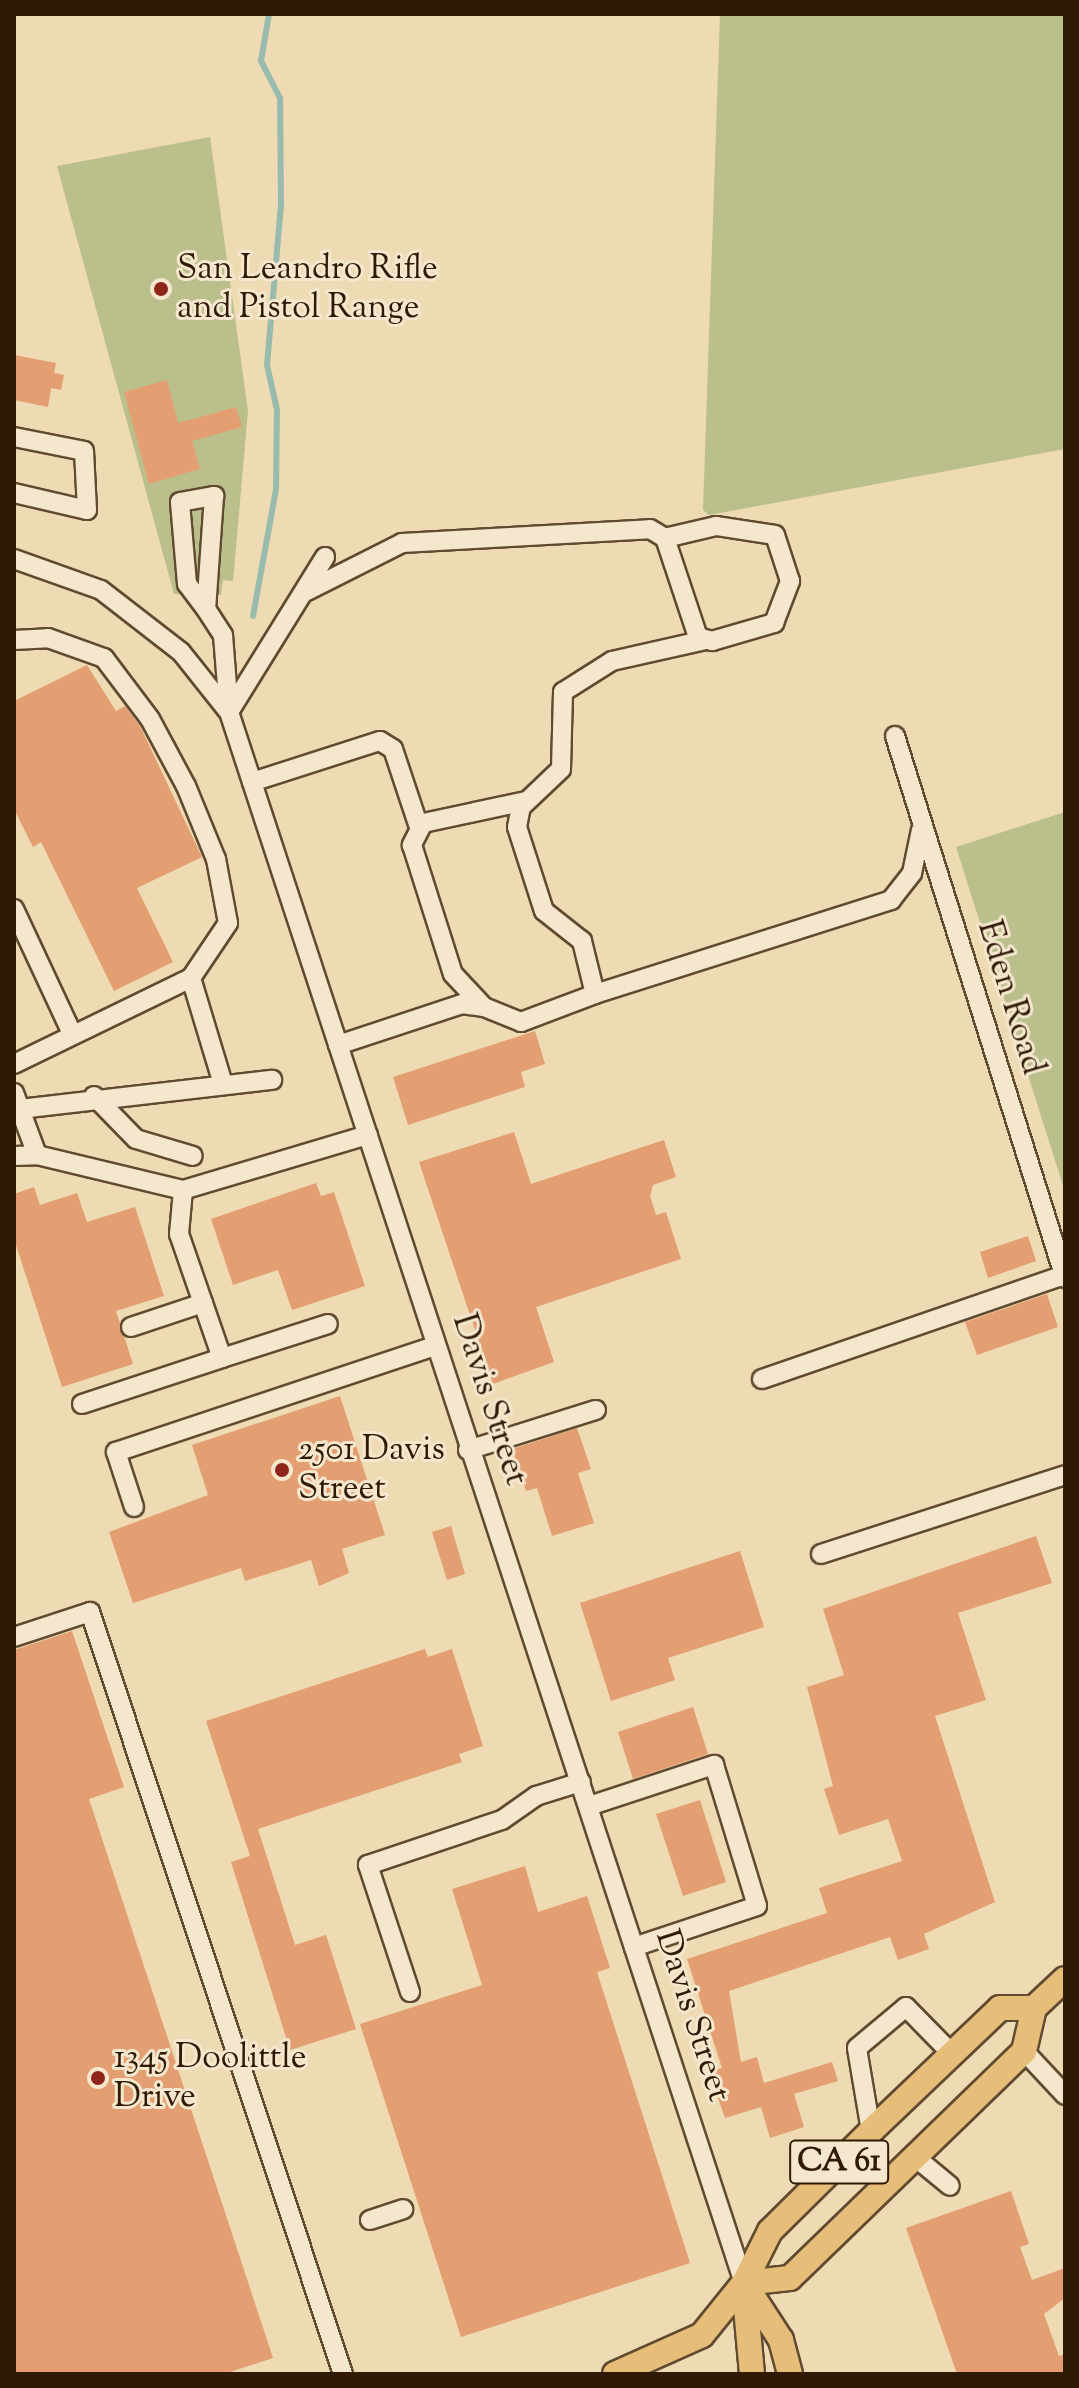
<!DOCTYPE html>
<style>
body{margin:0}
#map{position:relative;width:1079px;height:2388px;overflow:hidden;background:#eedab3;font-family:"Sorts Mill Goudy",serif}
div>[style]{position:absolute}
.green>*{inset:0;background:#babf8c}
.stream>*{height:6px;margin:-3px;padding:0 3px;transform-origin:3px;border-radius:3px;background:#99bbad}
.building>*{inset:0;background:#e39f72}
.roads{filter:drop-shadow(2px 0 #604a30) drop-shadow(-2px 0 #604a30) drop-shadow(0 2px #604a30) drop-shadow(0 -2px #604a30)}
.minor>*{height:18px;margin:-9px;padding:0 9px;transform-origin:9px;border-radius:9px;background:#f4e7ce}
.major>*{height:24px;margin:-12px;padding:0 12px;transform-origin:12px;border-radius:12px;background:#e7bd7a}
.dots>*{width:22px;height:22px;translate:-50% -50%;box-sizing:border-box;border:4px solid #f4e7ce;border-radius:50%}
span{translate:-50% -50%;white-space:nowrap;text-align:center;line-height:1.15;-webkit-text-stroke:6px #f4e7ce;paint-order:stroke}
.shield-label span{padding:2px 6px;background:#f4e7ce;border:2px solid;border-radius:6px;-webkit-text-stroke-width:0}
.shield-label{font-size:32px;color:#311a05;font-weight:700}
.poi-label{font-size:34px;color:#311a05}
.left{translate:0 -50%;text-align:left}
.street-label{font-size:34px;color:#311a05}
.frame{position:absolute;inset:0;border:16px solid #311a05;pointer-events:none}
</style>
<div id="map">
<div class="green">
<div style="clip-path:polygon(720px 14px,1065px 14px,1065px 449px,709px 515px,703px 510px)"></div>
<div style="clip-path:polygon(210px 137px,248px 411px,233px 581px,223px 580px,221px 595px,174px 594px,57px 166px)"></div>
<div style="clip-path:polygon(1065px 812px,1065px 1192px,956px 847px)"></div>
</div>
<div class="stream">
<div style="left:253px;top:616px;width:129px;rotate:-79.7deg"></div>
<div style="left:276px;top:489px;width:79px;rotate:-89.3deg"></div>
<div style="left:277px;top:410px;width:46px;rotate:-102.5deg"></div>
<div style="left:267px;top:365px;width:161px;rotate:-85deg"></div>
<div style="left:281px;top:205px;width:107px;rotate:-90.5deg"></div>
<div style="left:280px;top:98px;width:42px;rotate:-117.2deg"></div>
<div style="left:261px;top:61px;width:48px;rotate:-80.3deg"></div>
</div>
<div class="building">
<div style="clip-path:polygon(14px 355px,56px 363px,54px 373px,64px 375px,61px 390px,51px 388px,48px 407px,14px 400px)"></div>
<div style="clip-path:polygon(167px 380px,178px 423px,236px 407px,242px 427px,192px 441px,200px 469px,149px 484px,124px 392px)"></div>
<div style="clip-path:polygon(87px 665px,116px 711px,125px 706px,140px 726px,202px 857px,137px 888px,173px 962px,114px 991px,41px 842px,33px 847px,14px 809px,14px 701px)"></div>
<div style="clip-path:polygon(535px 1031px,545px 1064px,521px 1072px,525px 1087px,408px 1125px,393px 1077px)"></div>
<div style="clip-path:polygon(514px 1132px,531px 1184px,664px 1140px,676px 1177px,653px 1185px,650px 1196px,656px 1215px,666px 1212px,681px 1259px,536px 1307px,554px 1362px,493px 1384px,419px 1162px)"></div>
<div style="clip-path:polygon(316px 1183px,321px 1196px,334px 1192px,365px 1286px,292px 1310px,278px 1270px,233px 1285px,211px 1219px)"></div>
<div style="clip-path:polygon(34px 1187px,40px 1205px,77px 1193px,87px 1222px,135px 1207px,164px 1296px,116px 1311px,133px 1364px,62px 1387px,14px 1239px,14px 1194px)"></div>
<div style="clip-path:polygon(1028px 1236px,1036px 1261px,988px 1278px,980px 1252px)"></div>
<div style="clip-path:polygon(1047px 1294px,1058px 1327px,977px 1355px,965px 1322px)"></div>
<div style="clip-path:polygon(340px 1396px,385px 1535px,342px 1549px,349px 1573px,319px 1586px,311px 1560px,245px 1581px,241px 1568px,133px 1603px,109px 1532px,208px 1495px,192px 1445px)"></div>
<div style="clip-path:polygon(577px 1428px,591px 1469px,578px 1473px,594px 1523px,552px 1536px,537px 1488px,526px 1491px,512px 1449px)"></div>
<div style="clip-path:polygon(451px 1526px,465px 1574px,447px 1580px,432px 1532px)"></div>
<div style="clip-path:polygon(1036px 1536px,1052px 1583px,958px 1613px,986px 1700px,935px 1716px,995px 1902px,924px 1934px,929px 1949px,898px 1960px,890px 1937px,729px 1991px,741px 2062px,757px 2057px,764px 2083px,832px 2062px,838px 2081px,794px 2094px,804px 2127px,770px 2138px,761px 2107px,725px 2118px,709px 2072px,722px 2068px,687px 1959px,827px 1913px,819px 1888px,902px 1861px,888px 1819px,839px 1835px,824px 1789px,833px 1786px,807px 1687px,844px 1675px,823px 1609px)"></div>
<div style="clip-path:polygon(740px 1551px,764px 1627px,668px 1658px,675px 1680px,611px 1701px,580px 1603px)"></div>
<div style="clip-path:polygon(72px 1631px,124px 1787px,89px 1799px,273px 2358px,224px 2374px,14px 2374px,14px 1650px)"></div>
<div style="clip-path:polygon(425px 1649px,428px 1657px,452px 1649px,483px 1746px,459px 1754px,462px 1762px,258px 1829px,295px 1945px,326px 1935px,356px 2029px,290px 2050px,231px 1862px,250px 1856px,206px 1721px)"></div>
<div style="clip-path:polygon(693px 1707px,708px 1754px,633px 1779px,618px 1732px)"></div>
<div style="clip-path:polygon(700px 1800px,726px 1882px,683px 1896px,656px 1814px)"></div>
<div style="clip-path:polygon(525px 1866px,538px 1912px,587px 1896px,610px 1968px,597px 1972px,690px 2263px,461px 2337px,360px 2024px,482px 1985px,452px 1889px)"></div>
<div style="clip-path:polygon(1011px 2191px,1029px 2244px,1020px 2247px,1032px 2280px,1065px 2268px,1065px 2298px,1044px 2314px,1059px 2356px,1065px 2354px,1065px 2374px,957px 2374px,906px 2228px)"></div>
</div>
<div class="roads">
<div class="minor">
<div style="left:14px;top:437px;width:71px;rotate:11.3deg"></div>
<div style="left:84px;top:451px;width:59px;rotate:87.1deg"></div>
<div style="left:87px;top:510px;width:75px;rotate:-166.9deg"></div>
<div style="left:325px;top:557px;width:182px;rotate:121.8deg"></div>
<div style="left:229px;top:712px;width:1653px;rotate:71.85deg"></div>
<div style="left:14px;top:559px;width:92px;rotate:19.6deg"></div>
<div style="left:101px;top:590px;width:101px;rotate:37.8deg"></div>
<div style="left:181px;top:652px;width:75px;rotate:51.5deg"></div>
<div style="left:307px;top:591px;width:106px;rotate:-26.8deg"></div>
<div style="left:402px;top:543px;width:248px;rotate:-3.2deg"></div>
<div style="left:650px;top:529px;width:17px;rotate:31deg"></div>
<div style="left:665px;top:538px;width:104px;rotate:71.6deg"></div>
<div style="left:698px;top:637px;width:15px;rotate:16deg"></div>
<div style="left:712px;top:641px;width:65px;rotate:-16.2deg"></div>
<div style="left:774px;top:623px;width:45px;rotate:-69.1deg"></div>
<div style="left:790px;top:581px;width:48px;rotate:-108.1deg"></div>
<div style="left:775px;top:535px;width:60px;rotate:-171.3deg"></div>
<div style="left:716px;top:526px;width:52px;rotate:166.8deg"></div>
<div style="left:206px;top:609px;width:31px;rotate:-127deg"></div>
<div style="left:187px;top:584px;width:82px;rotate:-94.9deg"></div>
<div style="left:180px;top:502px;width:35px;rotate:-10deg"></div>
<div style="left:214px;top:496px;width:113px;rotate:94deg"></div>
<div style="left:206px;top:609px;width:31px;rotate:57deg"></div>
<div style="left:223px;top:635px;width:77px;rotate:85.5deg"></div>
<div style="left:14px;top:640px;width:34px;rotate:-3deg"></div>
<div style="left:48px;top:638px;width:59px;rotate:19.7deg"></div>
<div style="left:104px;top:658px;width:76px;rotate:53deg"></div>
<div style="left:150px;top:719px;width:76px;rotate:61.8deg"></div>
<div style="left:186px;top:786px;width:79px;rotate:67.7deg"></div>
<div style="left:216px;top:859px;width:65px;rotate:79.4deg"></div>
<div style="left:228px;top:923px;width:66px;rotate:123.9deg"></div>
<div style="left:191px;top:978px;width:111px;rotate:73.2deg"></div>
<div style="left:895px;top:736px;width:568px;rotate:72.59deg"></div>
<div style="left:252px;top:782px;width:134px;rotate:-17.8deg"></div>
<div style="left:380px;top:741px;width:15px;rotate:32deg"></div>
<div style="left:393px;top:749px;width:82px;rotate:71.6deg"></div>
<div style="left:526px;top:801px;width:105px;rotate:167.9deg"></div>
<div style="left:423px;top:823px;width:25px;rotate:117deg"></div>
<div style="left:412px;top:845px;width:135px;rotate:72.4deg"></div>
<div style="left:453px;top:974px;width:45px;rotate:46.8deg"></div>
<div style="left:484px;top:1007px;width:40px;rotate:22deg"></div>
<div style="left:521px;top:1022px;width:79px;rotate:-20.7deg"></div>
<div style="left:595px;top:994px;width:55px;rotate:-103.8deg"></div>
<div style="left:582px;top:941px;width:48px;rotate:-141.7deg"></div>
<div style="left:544px;top:911px;width:88px;rotate:-107.8deg"></div>
<div style="left:517px;top:827px;width:20px;rotate:-79deg"></div>
<div style="left:521px;top:807px;width:55px;rotate:-43.5deg"></div>
<div style="left:561px;top:769px;width:77px;rotate:-88.5deg"></div>
<div style="left:563px;top:692px;width:58px;rotate:-32.3deg"></div>
<div style="left:612px;top:661px;width:95px;rotate:-12.7deg"></div>
<div style="left:14px;top:909px;width:135px;rotate:65deg"></div>
<div style="left:595px;top:994px;width:311px;rotate:-17.6deg"></div>
<div style="left:891px;top:900px;width:34px;rotate:-52deg"></div>
<div style="left:912px;top:873px;width:44px;rotate:-78.2deg"></div>
<div style="left:338px;top:1045px;width:131px;rotate:-18.3deg"></div>
<div style="left:462px;top:1004px;width:22px;rotate:8deg"></div>
<div style="left:14px;top:1064px;width:197px;rotate:-25.9deg"></div>
<div style="left:14px;top:1093px;width:66px;rotate:69.6deg"></div>
<div style="left:94px;top:1096px;width:60px;rotate:45.7deg"></div>
<div style="left:136px;top:1139px;width:59px;rotate:16.6deg"></div>
<div style="left:20px;top:1109px;width:254px;rotate:-6.6deg"></div>
<div style="left:14px;top:1156px;width:23px;rotate:-2deg"></div>
<div style="left:37px;top:1155px;width:150px;rotate:13.5deg"></div>
<div style="left:183px;top:1190px;width:193px;rotate:-16.6deg"></div>
<div style="left:131px;top:1327px;width:76px;rotate:-18.4deg"></div>
<div style="left:222px;top:1358px;width:111px;rotate:-17.8deg"></div>
<div style="left:762px;top:1379px;width:319px;rotate:-19deg"></div>
<div style="left:82px;top:1404px;width:147px;rotate:-18.2deg"></div>
<div style="left:222px;top:1358px;width:131px;rotate:-109.1deg"></div>
<div style="left:179px;top:1234px;width:44px;rotate:-84.8deg"></div>
<div style="left:468px;top:1450px;width:134px;rotate:-17.4deg"></div>
<div style="left:134px;top:1507px;width:58px;rotate:-108.1deg"></div>
<div style="left:116px;top:1452px;width:336px;rotate:-18.4deg"></div>
<div style="left:821px;top:1554px;width:256px;rotate:-17.9deg"></div>
<div style="left:14px;top:1637px;width:80px;rotate:-18.2deg"></div>
<div style="left:90px;top:1612px;width:803px;rotate:71.63deg"></div>
<div style="left:589px;top:1806px;width:132px;rotate:-18.2deg"></div>
<div style="left:714px;top:1765px;width:147px;rotate:73deg"></div>
<div style="left:757px;top:1906px;width:130px;rotate:161.6deg"></div>
<div style="left:410px;top:1992px;width:134px;rotate:-108.3deg"></div>
<div style="left:368px;top:1865px;width:141px;rotate:-18.6deg"></div>
<div style="left:502px;top:1820px;width:42px;rotate:-35.2deg"></div>
<div style="left:536px;top:1796px;width:47px;rotate:-17.3deg"></div>
<div style="left:1024px;top:2051px;width:60px;rotate:47deg"></div>
<div style="left:871px;top:2131px;width:84px;rotate:-99.6deg"></div>
<div style="left:857px;top:2048px;width:64px;rotate:-39.9deg"></div>
<div style="left:906px;top:2007px;width:66px;rotate:45.6deg"></div>
<div style="left:915px;top:2157px;width:45px;rotate:39.6deg"></div>
<div style="left:370px;top:2220px;width:35px;rotate:-18deg"></div>
</div>
<div class="major">
<div style="left:744px;top:2283px;width:46px;rotate:-6.2deg"></div>
<div style="left:790px;top:2278px;width:326px;rotate:-44.1deg"></div>
<div style="left:1024px;top:2051px;width:44px;rotate:-76.9deg"></div>
<div style="left:744px;top:2283px;width:68px;rotate:57deg"></div>
<div style="left:781px;top:2340px;width:35px;rotate:75deg"></div>
<div style="left:744px;top:2286px;width:88px;rotate:84.8deg"></div>
<div style="left:615px;top:2374px;width:95px;rotate:-24.1deg"></div>
<div style="left:702px;top:2335px;width:67px;rotate:-51.1deg"></div>
<div style="left:744px;top:2283px;width:58px;rotate:-63.4deg"></div>
<div style="left:770px;top:2231px;width:142px;rotate:-44.7deg"></div>
<div style="left:871px;top:2131px;width:178px;rotate:-43.6deg"></div>
<div style="left:1000px;top:2008px;width:34px"></div>
<div style="left:1034px;top:2008px;width:42px;rotate:-43.1deg"></div>
</div>
</div>
<div class="dots">
<div style="left:161px;top:289px;background:#8f2418"></div>
<div style="left:282px;top:1470px;background:#8f2418"></div>
<div style="left:98px;top:2078px;background:#8f2418"></div>
</div>
<div class="shield-label">
<span style="left:839px;top:2162px">CA 61</span>
</div>
<div class="poi-label">
<span class="left" style="left:177px;top:289px">San Leandro Rifle<br>and Pistol Range</span>
<span class="left" style="left:298px;top:1470px">2501 Davis<br>Street</span>
<span class="left" style="left:114px;top:2078px">1345 Doolittle<br>Drive</span>
</div>
<div class="street-label">
<span style="left:1010px;top:998px;rotate:73deg">Eden Road</span>
<span style="left:489px;top:1400px;rotate:72deg">Davis Street</span>
<span style="left:692px;top:2016px;rotate:72deg">Davis Street</span>
</div>
<div class="frame"></div>
</div>
